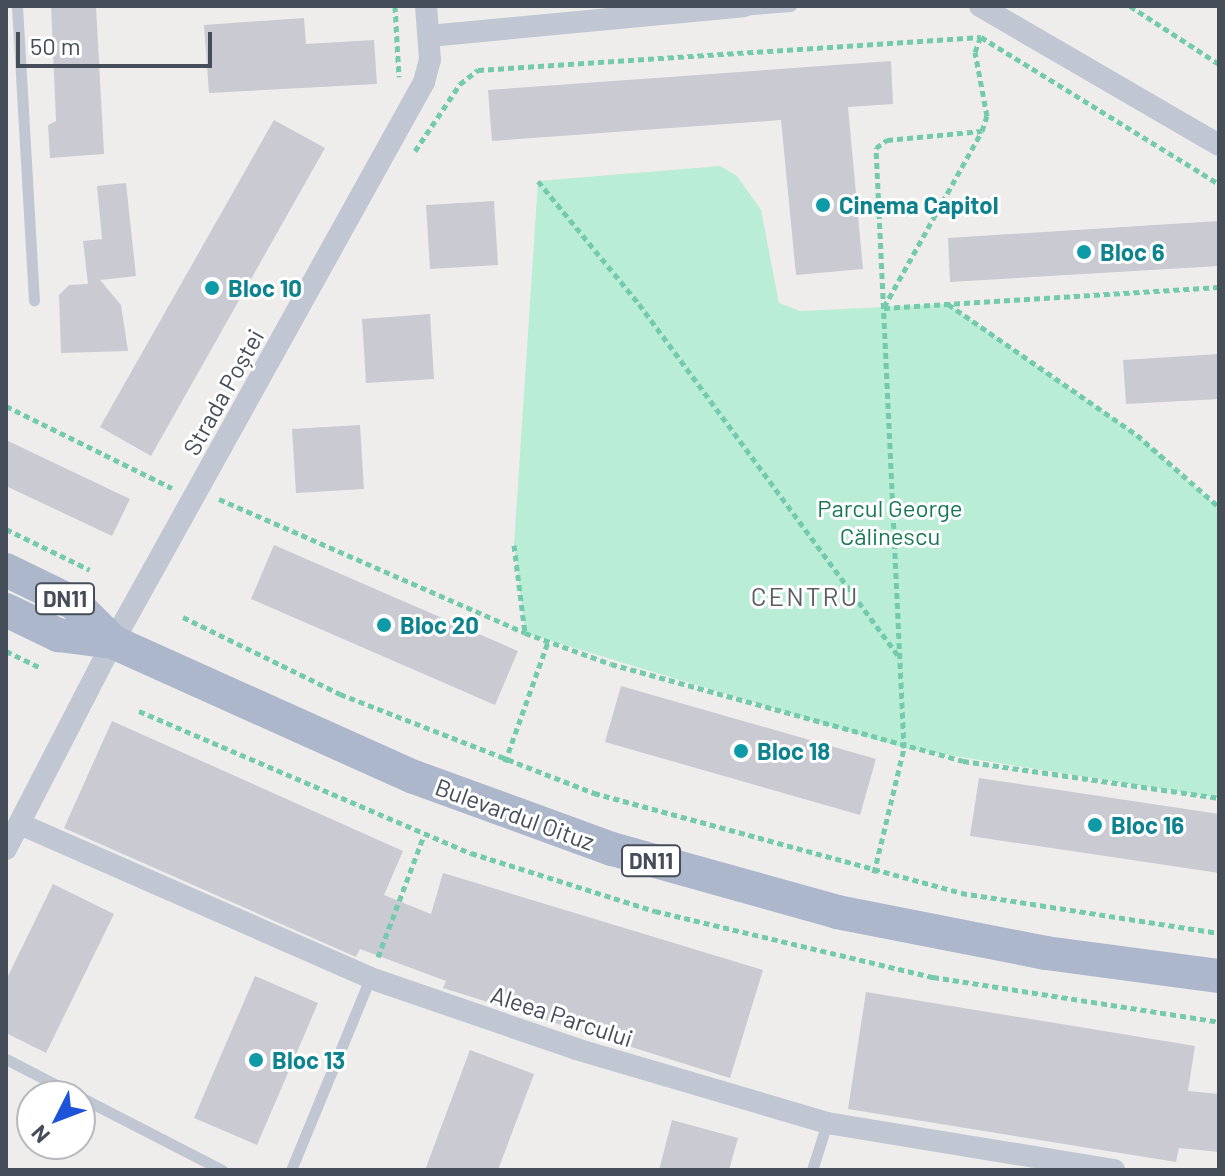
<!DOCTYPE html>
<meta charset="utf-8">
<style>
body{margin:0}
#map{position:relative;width:1225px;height:1176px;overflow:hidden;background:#efedec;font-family:Barlow,sans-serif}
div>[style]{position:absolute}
.green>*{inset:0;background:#baedd5}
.building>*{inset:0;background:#c9cad2}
.path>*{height:5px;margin-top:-2.5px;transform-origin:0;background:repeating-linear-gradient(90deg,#74caac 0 6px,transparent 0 10px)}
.service>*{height:11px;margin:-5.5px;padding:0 5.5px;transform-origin:5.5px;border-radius:5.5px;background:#c0c6d2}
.minor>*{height:22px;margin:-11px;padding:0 11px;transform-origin:11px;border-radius:11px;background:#c0c6d2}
.primary>*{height:34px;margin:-17px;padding:0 17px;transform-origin:17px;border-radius:17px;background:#acb7cb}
.dots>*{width:22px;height:22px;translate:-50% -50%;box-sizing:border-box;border:4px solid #fff;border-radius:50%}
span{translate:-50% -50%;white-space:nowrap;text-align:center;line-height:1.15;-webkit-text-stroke:6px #fff;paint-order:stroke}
.shield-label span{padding:2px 6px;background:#fff;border:2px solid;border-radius:6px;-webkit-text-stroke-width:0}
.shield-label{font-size:22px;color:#454d59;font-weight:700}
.culture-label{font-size:24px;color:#0d838f;font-weight:700}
.left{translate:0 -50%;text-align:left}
.street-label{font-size:24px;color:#454d59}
.park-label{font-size:24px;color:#187856}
.neighbourhood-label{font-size:26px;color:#595c61;letter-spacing:2px}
.frame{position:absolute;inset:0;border:8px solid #454d59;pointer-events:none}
.north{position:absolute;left:16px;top:1080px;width:80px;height:80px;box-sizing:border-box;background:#fff;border:2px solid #b5b8bd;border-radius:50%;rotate:228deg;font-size:22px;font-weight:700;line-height:32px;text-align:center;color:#454d59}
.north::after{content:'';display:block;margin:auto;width:28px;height:36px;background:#1d53d8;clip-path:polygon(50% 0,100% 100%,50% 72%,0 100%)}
.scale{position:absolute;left:16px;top:32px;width:196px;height:36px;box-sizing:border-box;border:4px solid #454d59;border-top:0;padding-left:10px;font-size:24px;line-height:28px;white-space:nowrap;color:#454d59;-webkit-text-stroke:6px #fff;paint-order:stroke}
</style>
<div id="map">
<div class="green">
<div style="clip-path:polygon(720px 166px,737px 176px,761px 210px,779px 303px,800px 311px,948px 304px,1137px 435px,1219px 508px,1219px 798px,904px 748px,525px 633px,514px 545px,538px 181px)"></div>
</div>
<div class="building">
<div style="clip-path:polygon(51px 6px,96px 6px,104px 154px,50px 158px,48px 125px,56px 121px)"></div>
<div style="clip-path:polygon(304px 18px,306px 44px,374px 40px,377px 84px,209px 93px,204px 25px)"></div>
<div style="clip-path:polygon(891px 61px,893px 104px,848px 107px,863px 269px,796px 275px,781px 120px,492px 141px,488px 90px)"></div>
<div style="clip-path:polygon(274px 120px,325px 148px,151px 456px,100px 427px)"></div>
<div style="clip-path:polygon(126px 183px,136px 276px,100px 280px,121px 305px,128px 351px,61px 353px,59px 295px,69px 285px,88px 284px,83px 241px,102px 239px,97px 186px)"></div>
<div style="clip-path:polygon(494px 201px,498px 265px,430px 269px,426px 205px)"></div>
<div style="clip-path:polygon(1219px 221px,1219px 266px,950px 282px,948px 238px)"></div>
<div style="clip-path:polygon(430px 314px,434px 379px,366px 383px,362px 319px)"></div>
<div style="clip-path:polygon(1219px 354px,1219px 399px,1126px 404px,1123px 360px)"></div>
<div style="clip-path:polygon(360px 425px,364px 489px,296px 493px,292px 429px)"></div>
<div style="clip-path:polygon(6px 440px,130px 499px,112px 536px,6px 486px)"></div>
<div style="clip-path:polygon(274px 545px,518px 651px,495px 705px,251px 599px)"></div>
<div style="clip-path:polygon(621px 686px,876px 759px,860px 815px,605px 742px)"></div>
<div style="clip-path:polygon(112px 721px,403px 851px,384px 895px,431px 914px,443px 873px,763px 970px,730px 1078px,443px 988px,446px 981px,360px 949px,356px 957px,64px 828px)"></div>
<div style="clip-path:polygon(979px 778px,1219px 814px,1219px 873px,970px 836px)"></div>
<div style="clip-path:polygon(53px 884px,114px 914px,46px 1053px,6px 1033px,6px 980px)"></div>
<div style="clip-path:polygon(255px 976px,318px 1003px,257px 1145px,194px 1118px)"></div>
<div style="clip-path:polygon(866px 992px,1195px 1046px,1188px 1091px,1219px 1094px,1219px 1152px,1179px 1148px,1176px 1162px,848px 1109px)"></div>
<div style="clip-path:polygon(470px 1050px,534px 1074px,498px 1170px,425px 1170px)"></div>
<div style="clip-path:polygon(672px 1120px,738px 1138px,729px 1170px,659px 1170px)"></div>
</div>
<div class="path">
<div style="left:395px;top:6px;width:71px;rotate:86.8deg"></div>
<div style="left:1130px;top:6px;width:106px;rotate:33.1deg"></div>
<div style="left:415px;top:151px;width:81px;rotate:-56.1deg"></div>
<div style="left:460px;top:84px;width:23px;rotate:-38deg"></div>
<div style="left:478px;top:70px;width:504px;rotate:-3.75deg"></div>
<div style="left:981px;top:37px;width:280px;rotate:31.7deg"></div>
<div style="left:538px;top:181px;width:159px;rotate:50.6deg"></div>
<div style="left:639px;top:304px;width:436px;rotate:53.6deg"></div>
<div style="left:948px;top:304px;width:230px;rotate:34.7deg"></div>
<div style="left:1137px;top:435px;width:109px;rotate:41.3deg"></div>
<div style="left:884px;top:307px;width:201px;rotate:-60.9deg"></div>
<div style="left:982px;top:131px;width:16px;rotate:-72deg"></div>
<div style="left:987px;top:116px;width:65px;rotate:-100.6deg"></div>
<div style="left:975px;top:52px;width:15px;rotate:-70deg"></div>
<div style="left:884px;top:308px;width:336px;rotate:-3.6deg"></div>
<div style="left:6px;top:406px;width:185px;rotate:26.3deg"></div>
<div style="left:219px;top:499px;width:334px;rotate:23.6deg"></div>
<div style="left:525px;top:633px;width:91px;rotate:19.8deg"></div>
<div style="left:611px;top:664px;width:365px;rotate:15.4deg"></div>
<div style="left:963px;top:761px;width:259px;rotate:8.2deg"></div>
<div style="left:6px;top:529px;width:93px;rotate:26deg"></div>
<div style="left:514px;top:545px;width:89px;rotate:82.9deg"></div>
<div style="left:183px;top:617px;width:175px;rotate:26.1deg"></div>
<div style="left:340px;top:694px;width:273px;rotate:21.3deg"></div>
<div style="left:594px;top:793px;width:380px;rotate:15.2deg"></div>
<div style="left:961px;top:893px;width:261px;rotate:8.8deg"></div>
<div style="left:6px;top:651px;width:39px;rotate:26deg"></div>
<div style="left:139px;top:711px;width:361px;rotate:23.2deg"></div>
<div style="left:471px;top:853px;width:193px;rotate:17.5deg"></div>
<div style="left:655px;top:911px;width:286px;rotate:13.4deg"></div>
<div style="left:933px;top:977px;width:290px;rotate:8.9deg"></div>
<div style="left:505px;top:762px;width:127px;rotate:-70.3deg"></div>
<div style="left:874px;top:873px;width:129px;rotate:-76.5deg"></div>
<div style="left:904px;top:748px;width:601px;rotate:-92.67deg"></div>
<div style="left:876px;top:148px;width:14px;rotate:-36deg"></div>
<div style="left:887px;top:140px;width:95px;rotate:-5.4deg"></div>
<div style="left:378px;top:957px;width:130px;rotate:-69.3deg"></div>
</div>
<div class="service">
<div style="left:17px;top:6px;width:295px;rotate:86.7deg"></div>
<div style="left:741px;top:10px;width:50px;rotate:-4.6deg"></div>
<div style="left:6px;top:1059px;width:81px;rotate:27.2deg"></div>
<div style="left:80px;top:1097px;width:160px;rotate:27.2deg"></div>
<div style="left:291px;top:1170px;width:208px;rotate:-67.6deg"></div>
<div style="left:812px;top:1170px;width:49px;rotate:-72.3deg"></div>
</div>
<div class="minor">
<div style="left:980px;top:6px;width:276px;rotate:30.2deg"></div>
<div style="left:429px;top:36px;width:316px;rotate:-5.4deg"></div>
<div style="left:20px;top:824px;width:382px;rotate:23.7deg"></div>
<div style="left:370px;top:978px;width:218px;rotate:19deg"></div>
<div style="left:576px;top:1049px;width:262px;rotate:16.4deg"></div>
<div style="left:827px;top:1123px;width:291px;rotate:9.3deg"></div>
<div style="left:6px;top:849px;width:233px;rotate:-62.7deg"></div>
<div style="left:113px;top:642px;width:641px;rotate:-60.95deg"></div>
<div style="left:424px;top:82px;width:23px;rotate:-75deg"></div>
<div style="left:430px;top:60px;width:54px;rotate:-94.2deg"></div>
</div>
<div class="primary">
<div style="left:6px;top:570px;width:76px;rotate:25.9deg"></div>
<div style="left:74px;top:603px;width:55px;rotate:45deg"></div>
<div style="left:6px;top:610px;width:58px;rotate:25.7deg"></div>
<div style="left:58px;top:635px;width:55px;rotate:7.3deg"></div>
<div style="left:113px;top:642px;width:330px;rotate:24.2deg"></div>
<div style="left:414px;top:777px;width:211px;rotate:20deg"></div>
<div style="left:612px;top:849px;width:234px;rotate:15.6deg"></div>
<div style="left:837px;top:912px;width:213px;rotate:11.1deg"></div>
<div style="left:1046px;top:953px;width:175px;rotate:7.6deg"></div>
</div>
<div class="dots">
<div style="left:823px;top:205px;background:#0f9aa8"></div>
<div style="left:1084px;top:252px;background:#0f9aa8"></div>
<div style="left:212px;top:288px;background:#0f9aa8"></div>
<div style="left:384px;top:625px;background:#0f9aa8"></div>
<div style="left:741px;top:751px;background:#0f9aa8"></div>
<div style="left:1095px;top:825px;background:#0f9aa8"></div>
<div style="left:256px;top:1060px;background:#0f9aa8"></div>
</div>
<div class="shield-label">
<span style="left:65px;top:599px">DN11</span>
<span style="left:651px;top:861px">DN11</span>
</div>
<div class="culture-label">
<span class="left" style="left:839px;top:205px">Cinema Capitol</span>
<span class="left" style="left:1100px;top:252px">Bloc 6</span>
<span class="left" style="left:228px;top:288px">Bloc 10</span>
<span class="left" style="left:400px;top:625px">Bloc 20</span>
<span class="left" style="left:757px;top:751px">Bloc 18</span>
<span class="left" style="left:1111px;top:825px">Bloc 16</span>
<span class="left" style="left:272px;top:1060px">Bloc 13</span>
</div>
<div class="street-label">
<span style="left:223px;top:392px;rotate:-61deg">Strada Poștei</span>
<span style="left:515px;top:814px;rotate:20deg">Bulevardul Oituz</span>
<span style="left:562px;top:1016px;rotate:18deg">Aleea Parcului</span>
</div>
<div class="park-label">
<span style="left:890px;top:522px">Parcul George<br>Călinescu</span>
</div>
<div class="neighbourhood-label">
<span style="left:805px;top:596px">CENTRU</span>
</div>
<div class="frame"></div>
<div class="north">N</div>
<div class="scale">50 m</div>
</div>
